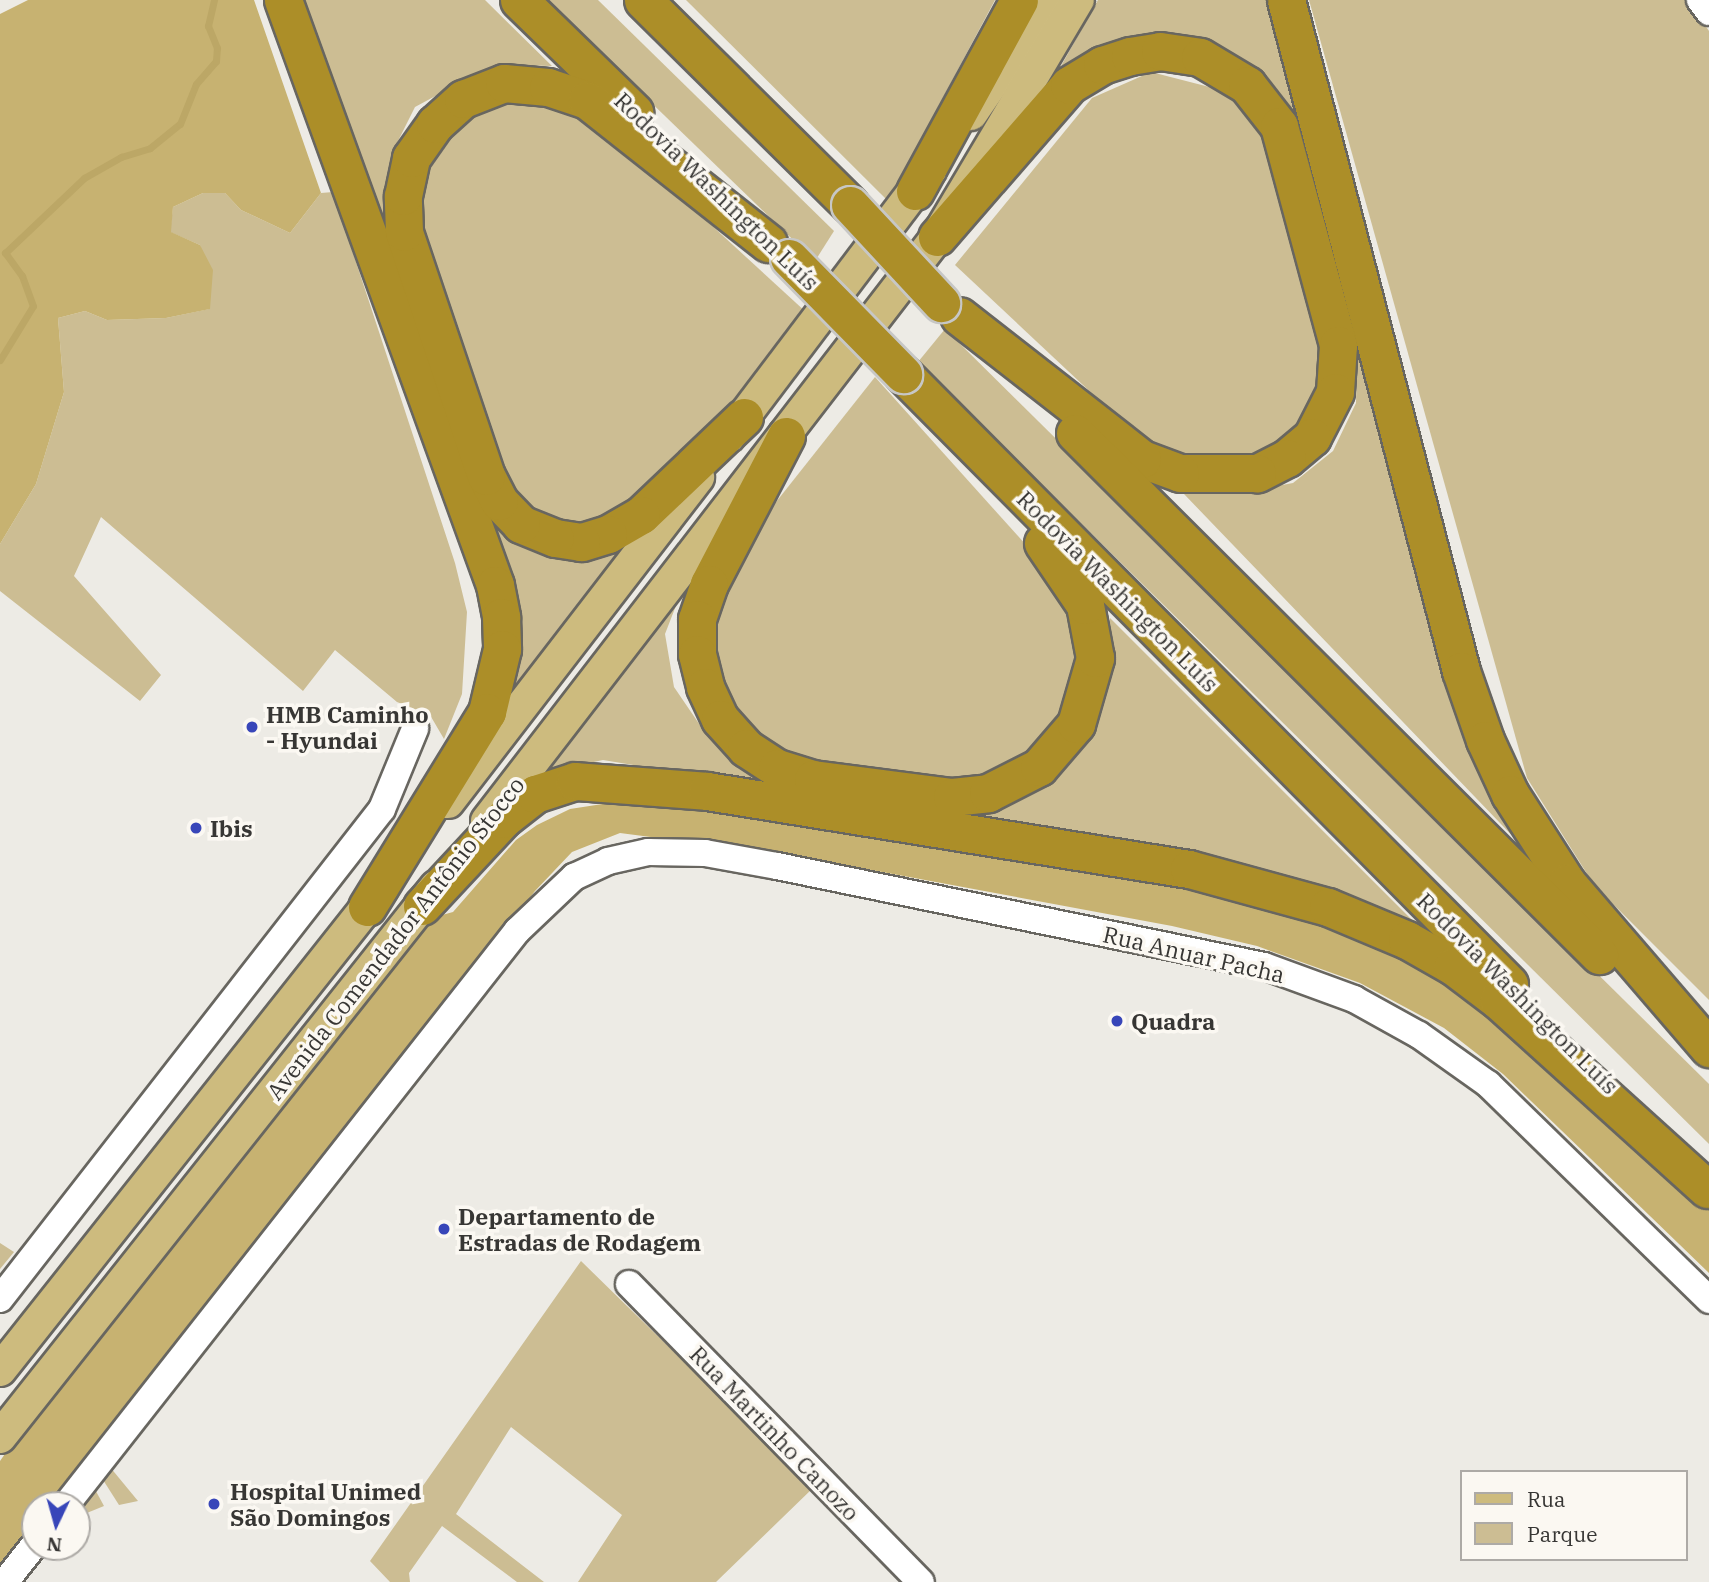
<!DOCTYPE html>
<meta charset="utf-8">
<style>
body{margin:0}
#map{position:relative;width:1709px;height:1582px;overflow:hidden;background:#edebe5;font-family:"IBM Plex Serif",serif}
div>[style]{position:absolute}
.green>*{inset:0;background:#ccbd93}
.forest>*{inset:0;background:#c7b271}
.stream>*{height:7px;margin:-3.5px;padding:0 3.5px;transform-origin:3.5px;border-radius:3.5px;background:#bca766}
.roads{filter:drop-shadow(2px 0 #686660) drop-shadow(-2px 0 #686660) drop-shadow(0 2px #686660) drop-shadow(0 -2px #686660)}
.minor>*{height:26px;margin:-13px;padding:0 13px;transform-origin:13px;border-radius:13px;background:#fff}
.major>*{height:32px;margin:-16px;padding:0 16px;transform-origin:16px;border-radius:16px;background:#cdbb7e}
.highway>*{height:37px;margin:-18.5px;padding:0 18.5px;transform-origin:18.5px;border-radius:18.5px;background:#ac8e28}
.bridges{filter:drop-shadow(2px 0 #c7c7c6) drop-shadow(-2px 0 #c7c7c6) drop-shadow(0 2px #c7c7c6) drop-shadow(0 -2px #c7c7c6)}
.highway-bridge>*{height:37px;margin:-18.5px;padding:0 18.5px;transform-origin:18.5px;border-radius:18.5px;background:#ac8e28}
.dots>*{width:19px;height:19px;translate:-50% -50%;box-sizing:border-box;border:4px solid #fbf8f2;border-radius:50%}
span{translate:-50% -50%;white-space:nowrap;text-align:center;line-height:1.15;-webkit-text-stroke:7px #fbf8f2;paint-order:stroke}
.street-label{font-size:23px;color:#373634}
.poi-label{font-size:23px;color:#373634;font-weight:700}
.left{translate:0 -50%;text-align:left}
.legend{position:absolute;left:1460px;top:1470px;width:228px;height:91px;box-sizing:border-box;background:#fbf8f2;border:2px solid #adaaa6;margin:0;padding:9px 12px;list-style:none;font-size:21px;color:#373634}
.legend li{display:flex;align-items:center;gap:14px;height:35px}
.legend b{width:35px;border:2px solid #adaaa6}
.north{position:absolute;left:21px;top:1491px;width:70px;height:70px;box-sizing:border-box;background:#fbf8f2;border:2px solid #adaaa6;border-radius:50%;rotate:185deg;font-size:19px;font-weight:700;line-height:28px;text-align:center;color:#373634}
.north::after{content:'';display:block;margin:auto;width:24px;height:32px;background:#3846b9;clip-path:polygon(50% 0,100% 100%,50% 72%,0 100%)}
</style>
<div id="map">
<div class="green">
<div style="clip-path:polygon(303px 0,485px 0,552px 66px,511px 65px,467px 79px,415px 107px,392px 153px,385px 209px,480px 490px,510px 533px,630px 543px,503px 712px,507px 594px)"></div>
<div style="clip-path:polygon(545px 0,598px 0,834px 231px,815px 261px)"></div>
<div style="clip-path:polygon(686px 0,995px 0,888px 201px)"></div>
<div style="clip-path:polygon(1098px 0,1278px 0,1524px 848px,1184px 494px,1235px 494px,1293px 483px,1333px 451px,1356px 403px,1357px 345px,1294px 122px,1269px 82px,1227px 51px,1182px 37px,1142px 35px,1061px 66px)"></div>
<div style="clip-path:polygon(1309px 0,1688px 0,1709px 31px,1709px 1000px,1594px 885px,1527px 778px)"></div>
<div style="clip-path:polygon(1151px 72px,1225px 91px,1274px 138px,1333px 369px,1316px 427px,1271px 462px,1183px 463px,1131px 430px,955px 265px,1092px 98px)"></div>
<div style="clip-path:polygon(494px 102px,549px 104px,611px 133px,807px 313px,721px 420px,629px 511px,595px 527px,541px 519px,507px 490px,427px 254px,417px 207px,427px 157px,454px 124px)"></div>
<div style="clip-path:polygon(333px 192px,455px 563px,467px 612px,462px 694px,444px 739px,430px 715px,397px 702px,335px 650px,303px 691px,101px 517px,74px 576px,161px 675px,140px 701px,0 591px,0 544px,36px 484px,64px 392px,58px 318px,85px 311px,107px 320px,166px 318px,209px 309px,200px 245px,170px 232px,173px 207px,203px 193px,225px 193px,241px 210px,290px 233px,321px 193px)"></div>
<div style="clip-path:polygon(945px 329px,1709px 1084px,1709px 1144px,918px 362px)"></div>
<div style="clip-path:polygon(875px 377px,1062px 585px,1084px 642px,1055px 731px,1004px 778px,943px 785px,816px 768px,760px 747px,721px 696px,707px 648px,715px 594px,746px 540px)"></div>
<div style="clip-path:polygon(684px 585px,665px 634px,674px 687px,704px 731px,745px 770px,977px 808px,1103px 677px,1110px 618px,1425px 933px,1245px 866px,603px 760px,532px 775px)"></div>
<div style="clip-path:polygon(0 1243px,14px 1252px,0 1269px)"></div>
<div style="clip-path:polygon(581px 1261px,813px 1488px,716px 1582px,578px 1582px,622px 1515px,511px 1427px,456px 1514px,544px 1582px,517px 1582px,442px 1526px,409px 1573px,410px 1582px,390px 1582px,370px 1561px)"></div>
<div style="clip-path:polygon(105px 1461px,138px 1501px,119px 1505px,98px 1472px)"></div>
<div style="clip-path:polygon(91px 1482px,104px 1506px,77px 1517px,77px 1505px)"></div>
</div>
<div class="forest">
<div style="clip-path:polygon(28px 0,254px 0,321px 193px,290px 233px,241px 210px,225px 193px,203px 193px,173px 207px,171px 232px,200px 245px,213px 270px,210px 309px,166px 318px,107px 320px,85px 311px,58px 318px,64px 392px,36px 484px,0 544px,0 14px)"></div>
<div style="clip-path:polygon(635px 799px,1280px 904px,1453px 974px,1709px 1206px,1709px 1273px,1503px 1074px,1444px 1028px,1360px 983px,1257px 946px,1172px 926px,796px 856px,620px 833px,572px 852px,535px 891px,55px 1505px,35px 1505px,35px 1530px,0 1575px,0 1461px,42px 1401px,424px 920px,453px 912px,516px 840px,537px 825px,570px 809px)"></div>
</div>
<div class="stream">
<div style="left:0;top:360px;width:63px;rotate:-58.6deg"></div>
<div style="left:33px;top:306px;width:32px;rotate:-110deg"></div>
<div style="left:22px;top:276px;width:29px;rotate:-126deg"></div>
<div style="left:5px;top:253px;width:109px;rotate:-43.5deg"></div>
<div style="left:84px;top:178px;width:43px;rotate:-29.6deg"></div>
<div style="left:121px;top:157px;width:30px;rotate:-17deg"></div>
<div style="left:150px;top:148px;width:38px;rotate:-39deg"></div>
<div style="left:180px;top:124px;width:43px;rotate:-68.2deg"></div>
<div style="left:196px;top:84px;width:30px;rotate:-49deg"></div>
<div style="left:216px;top:61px;width:13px;rotate:-86deg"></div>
<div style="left:217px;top:48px;width:24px;rotate:-112deg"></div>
<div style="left:208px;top:26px;width:27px;rotate:-77deg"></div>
</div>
<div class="roads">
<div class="minor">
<div style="left:1700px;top:0;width:15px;rotate:53deg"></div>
<div style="left:629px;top:1284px;width:417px;rotate:45.6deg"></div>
<div style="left:0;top:1299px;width:621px;rotate:-52.06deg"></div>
<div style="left:382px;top:809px;width:87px;rotate:-67.6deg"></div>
<div style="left:66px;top:1505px;width:730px;rotate:-51.84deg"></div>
<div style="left:517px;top:931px;width:79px;rotate:-43.5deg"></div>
<div style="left:574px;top:877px;width:38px;rotate:-25deg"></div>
<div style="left:608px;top:861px;width:41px;rotate:-12.7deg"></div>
<div style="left:648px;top:852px;width:57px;rotate:1deg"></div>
<div style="left:705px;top:853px;width:73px;rotate:10.2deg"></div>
<div style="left:777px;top:866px;width:497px;rotate:11.6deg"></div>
<div style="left:1264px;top:966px;width:96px;rotate:20.1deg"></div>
<div style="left:1354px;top:999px;width:74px;rotate:29deg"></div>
<div style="left:1419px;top:1035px;width:85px;rotate:35.4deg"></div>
<div style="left:1488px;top:1084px;width:309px;rotate:44.3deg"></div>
<div style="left:5px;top:1582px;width:48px;rotate:-51.7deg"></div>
</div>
<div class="major">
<div style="left:971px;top:114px;width:138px;rotate:-55.6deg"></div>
<div style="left:729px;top:436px;width:333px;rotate:-52.9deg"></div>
<div style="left:448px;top:802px;width:410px;rotate:-52.4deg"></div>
<div style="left:487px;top:821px;width:737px;rotate:-52.38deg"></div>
<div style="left:937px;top:237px;width:276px;rotate:-59.3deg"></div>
<div style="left:0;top:1370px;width:615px;rotate:-51.6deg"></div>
<div style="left:0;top:1437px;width:702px;rotate:-51.6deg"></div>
</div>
<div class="highway">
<div style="left:283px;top:0;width:622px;rotate:70.08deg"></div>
<div style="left:495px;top:585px;width:33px;rotate:79deg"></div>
<div style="left:501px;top:617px;width:32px;rotate:88deg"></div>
<div style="left:502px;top:649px;width:65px;rotate:103.4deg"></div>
<div style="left:487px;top:712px;width:229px;rotate:121.6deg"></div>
<div style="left:519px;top:0;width:161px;rotate:44.2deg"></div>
<div style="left:643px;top:0;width:291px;rotate:44.7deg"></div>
<div style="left:1286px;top:0;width:693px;rotate:75.38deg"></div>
<div style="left:1461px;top:671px;width:73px;rotate:70.8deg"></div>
<div style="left:1485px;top:740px;width:60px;rotate:65.2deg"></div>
<div style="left:1510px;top:794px;width:106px;rotate:57.4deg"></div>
<div style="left:1567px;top:883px;width:218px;rotate:49.3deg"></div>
<div style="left:915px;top:191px;width:217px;rotate:-61.4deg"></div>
<div style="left:937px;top:237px;width:201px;rotate:-49deg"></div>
<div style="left:1069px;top:85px;width:39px;rotate:-31deg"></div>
<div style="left:1102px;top:65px;width:29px;rotate:-18deg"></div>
<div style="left:1130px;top:56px;width:30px;rotate:-9deg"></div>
<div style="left:1160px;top:51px;width:40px;rotate:8.5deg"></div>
<div style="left:1200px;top:57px;width:55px;rotate:30.8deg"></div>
<div style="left:1247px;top:85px;width:52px;rotate:52deg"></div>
<div style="left:1279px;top:126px;width:227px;rotate:74.9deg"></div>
<div style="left:1338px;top:345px;width:47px;rotate:93.7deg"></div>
<div style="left:1335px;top:392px;width:51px;rotate:117.1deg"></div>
<div style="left:1312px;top:437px;width:33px;rotate:140deg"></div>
<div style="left:1287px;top:458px;width:34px;rotate:153deg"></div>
<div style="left:1257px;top:473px;width:77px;rotate:180deg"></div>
<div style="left:1180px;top:473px;width:40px;rotate:-159.8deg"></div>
<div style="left:1142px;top:459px;width:232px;rotate:-142deg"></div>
<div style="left:903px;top:374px;width:860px;rotate:45.19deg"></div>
<div style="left:744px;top:417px;width:142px;rotate:136.4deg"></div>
<div style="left:641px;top:515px;width:38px;rotate:150deg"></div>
<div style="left:608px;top:534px;width:28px;rotate:163deg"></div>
<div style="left:581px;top:542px;width:26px;rotate:-171deg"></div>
<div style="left:555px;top:538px;width:37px;rotate:-158deg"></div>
<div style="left:521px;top:524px;width:32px;rotate:-134deg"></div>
<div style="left:499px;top:501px;width:28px;rotate:-117deg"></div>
<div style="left:486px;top:476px;width:257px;rotate:-108.6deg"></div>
<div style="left:404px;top:232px;width:36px;rotate:-92deg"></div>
<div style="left:403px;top:196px;width:39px;rotate:-78deg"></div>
<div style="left:411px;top:158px;width:42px;rotate:-54.8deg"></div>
<div style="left:435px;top:124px;width:38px;rotate:-42deg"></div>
<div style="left:463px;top:99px;width:44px;rotate:-21.3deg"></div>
<div style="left:504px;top:83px;width:44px;rotate:5.2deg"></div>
<div style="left:548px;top:87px;width:41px;rotate:18.4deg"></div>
<div style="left:587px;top:100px;width:231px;rotate:38.3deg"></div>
<div style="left:1075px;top:433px;width:740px;rotate:44.89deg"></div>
<div style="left:786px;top:436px;width:167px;rotate:117.5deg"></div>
<div style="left:709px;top:584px;width:37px;rotate:109deg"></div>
<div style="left:697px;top:619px;width:35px;rotate:90deg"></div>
<div style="left:697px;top:654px;width:34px;rotate:76deg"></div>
<div style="left:705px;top:687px;width:35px;rotate:65deg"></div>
<div style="left:720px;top:719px;width:39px;rotate:48deg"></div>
<div style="left:746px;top:748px;width:37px;rotate:33deg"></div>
<div style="left:777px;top:768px;width:38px;rotate:17deg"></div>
<div style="left:813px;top:779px;width:140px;rotate:7.4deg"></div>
<div style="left:952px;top:797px;width:36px;rotate:-6deg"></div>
<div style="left:988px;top:793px;width:57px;rotate:-27deg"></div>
<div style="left:1039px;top:767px;width:57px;rotate:-49.3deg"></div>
<div style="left:1076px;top:724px;width:69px;rotate:-73.9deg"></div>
<div style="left:1095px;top:658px;width:54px;rotate:-100.7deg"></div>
<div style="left:1085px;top:605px;width:75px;rotate:-124.1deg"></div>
<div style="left:422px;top:906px;width:119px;rotate:-47deg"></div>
<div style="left:503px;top:819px;width:41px;rotate:-38deg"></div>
<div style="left:535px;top:794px;width:42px;rotate:-18deg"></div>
<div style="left:575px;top:781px;width:132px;rotate:4.3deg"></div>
<div style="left:707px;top:791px;width:488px;rotate:9.2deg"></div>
<div style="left:1189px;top:869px;width:144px;rotate:15.3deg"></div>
<div style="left:1328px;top:907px;width:86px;rotate:22.7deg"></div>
<div style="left:1407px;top:940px;width:53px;rotate:29.5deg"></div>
<div style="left:1453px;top:966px;width:56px;rotate:37.1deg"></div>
<div style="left:1498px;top:1000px;width:282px;rotate:42.1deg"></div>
</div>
</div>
<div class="bridges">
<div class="highway-bridge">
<div style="left:850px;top:205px;width:134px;rotate:47.1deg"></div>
<div style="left:789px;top:258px;width:163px;rotate:45.5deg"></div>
</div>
</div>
<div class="dots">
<div style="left:252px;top:727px;background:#3846b9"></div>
<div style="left:196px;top:828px;background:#3846b9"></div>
<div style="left:1117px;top:1021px;background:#3846b9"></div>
<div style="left:444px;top:1229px;background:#3846b9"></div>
<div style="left:214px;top:1504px;background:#3846b9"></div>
</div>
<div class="street-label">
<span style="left:717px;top:191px;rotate:44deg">Rodovia Washington Luís</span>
<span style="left:1118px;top:591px;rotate:45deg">Rodovia Washington Luís</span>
<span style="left:395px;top:938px;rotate:-52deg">Avenida Comendador Antônio Stocco</span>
<span style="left:1194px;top:954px;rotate:13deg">Rua Anuar Pacha</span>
<span style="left:1518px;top:993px;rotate:45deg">Rodovia Washington Luís</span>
<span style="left:775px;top:1433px;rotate:46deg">Rua Martinho Canozo</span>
</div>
<div class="poi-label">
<span class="left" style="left:266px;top:727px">HMB Caminho<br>- Hyundai</span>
<span class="left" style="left:210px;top:828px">Ibis</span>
<span class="left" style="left:1131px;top:1021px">Quadra</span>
<span class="left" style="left:458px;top:1229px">Departamento de<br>Estradas de Rodagem</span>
<span class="left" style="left:230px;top:1504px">Hospital Unimed<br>São Domingos</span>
</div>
<ul class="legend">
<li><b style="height:9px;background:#cdbb7e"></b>Rua</li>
<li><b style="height:19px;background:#ccbd93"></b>Parque</li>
</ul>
<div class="north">N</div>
</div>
